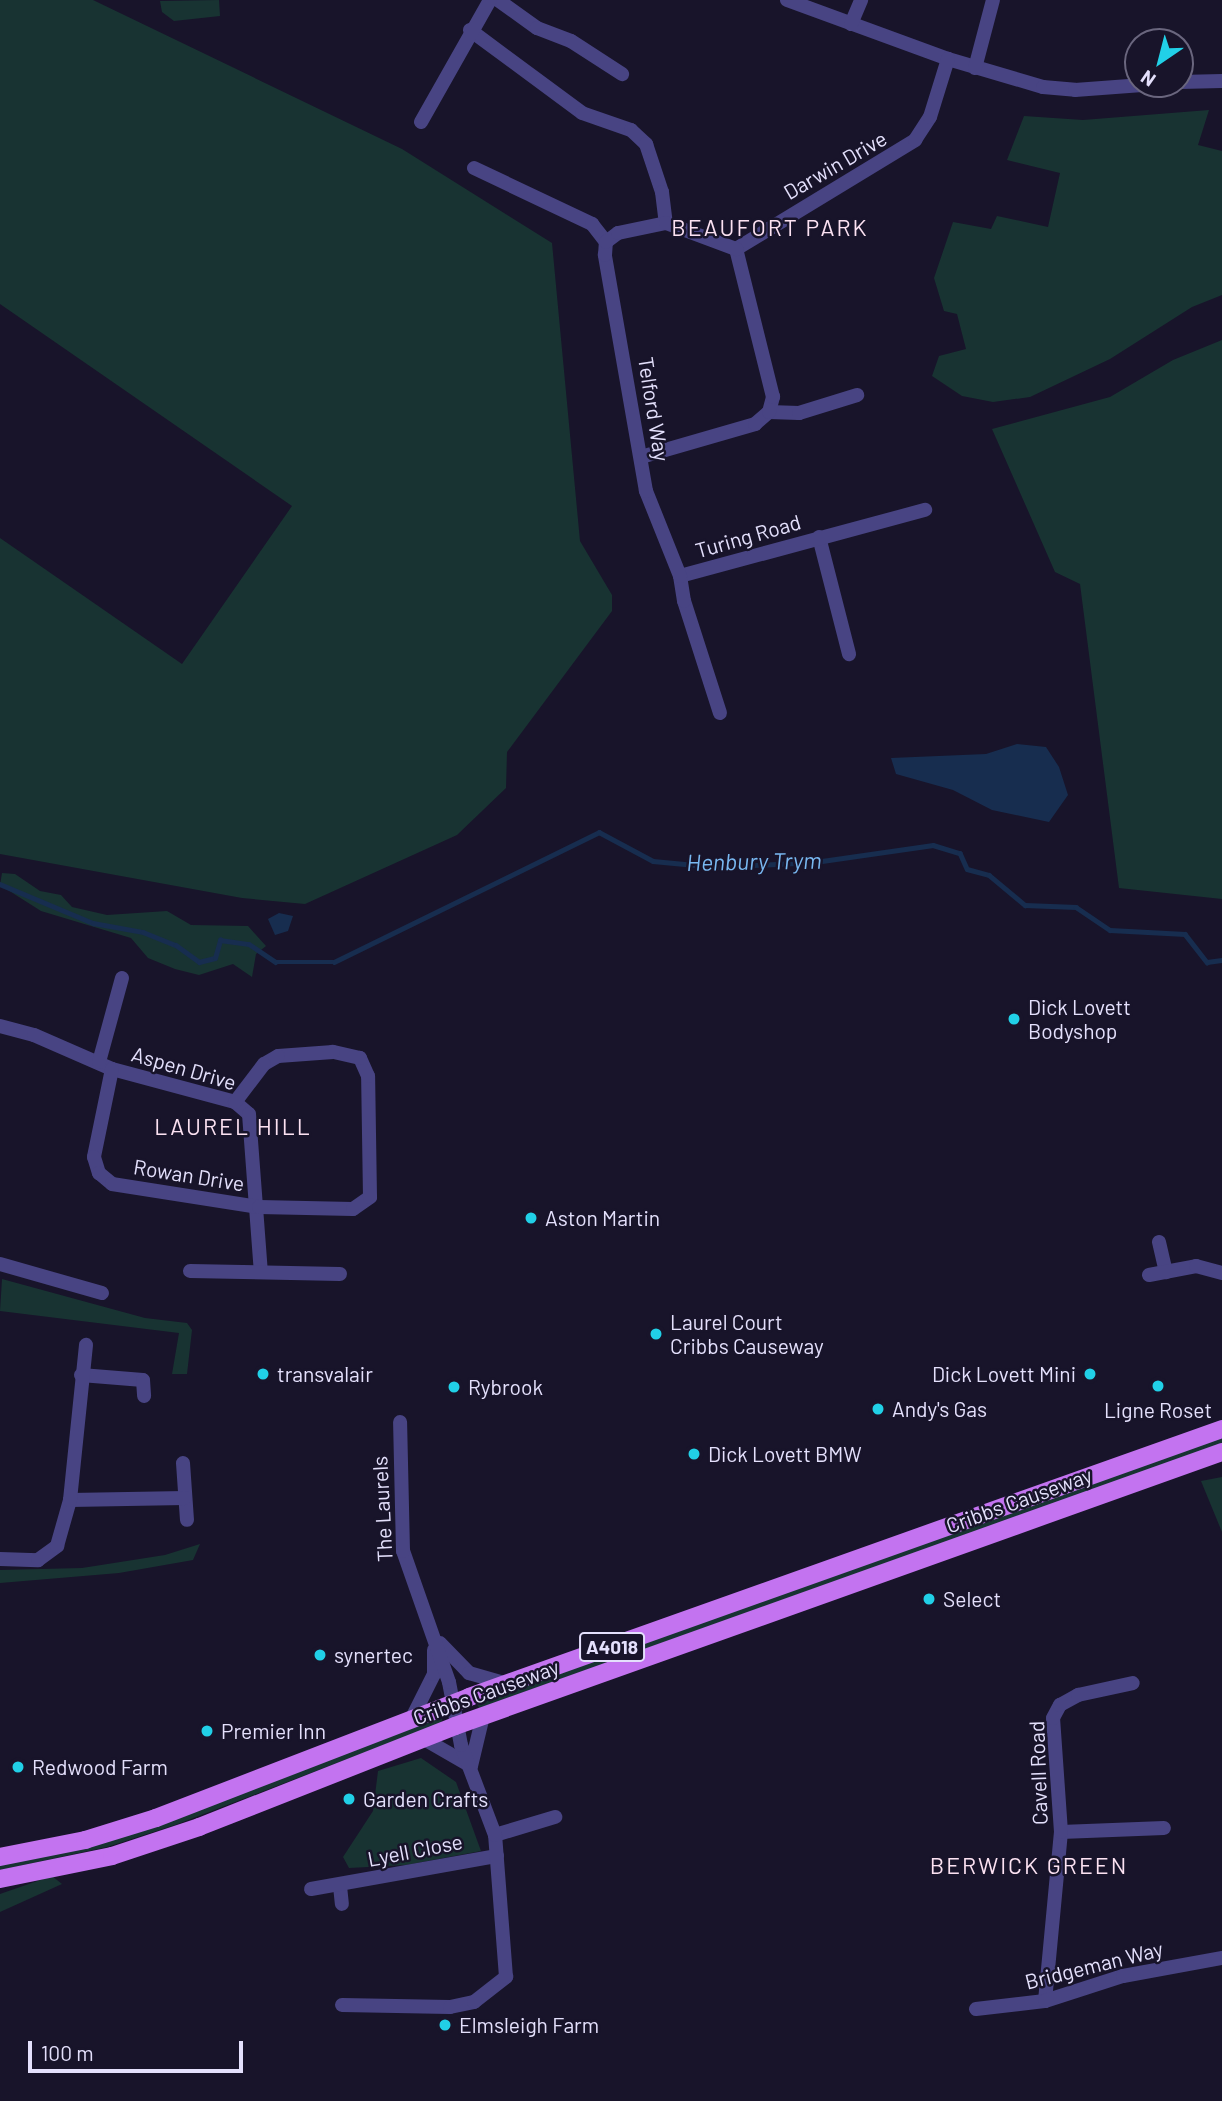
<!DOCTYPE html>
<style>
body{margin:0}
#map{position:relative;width:1222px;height:2101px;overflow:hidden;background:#18142a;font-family:Barlow,sans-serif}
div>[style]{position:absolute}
.green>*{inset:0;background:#183332}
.water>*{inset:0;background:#172d4f}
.stream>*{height:4.5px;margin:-2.25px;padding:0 2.25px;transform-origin:2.25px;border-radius:2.25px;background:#172d4f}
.minor>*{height:14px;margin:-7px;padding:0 7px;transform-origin:7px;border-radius:7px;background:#484483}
.major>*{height:18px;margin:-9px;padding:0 9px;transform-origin:9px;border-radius:9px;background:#c373f0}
.dots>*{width:19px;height:19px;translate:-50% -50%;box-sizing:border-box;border:4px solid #18142a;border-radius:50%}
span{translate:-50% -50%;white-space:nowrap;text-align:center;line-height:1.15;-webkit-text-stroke:5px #18142a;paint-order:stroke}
.shield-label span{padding:2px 5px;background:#18142a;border:2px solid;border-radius:5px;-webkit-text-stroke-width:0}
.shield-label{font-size:19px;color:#e4e0fc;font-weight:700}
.street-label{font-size:21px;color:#e4e0fc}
.poi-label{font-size:21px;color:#e4e0fc}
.left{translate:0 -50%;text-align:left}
.right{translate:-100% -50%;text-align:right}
.neighbourhood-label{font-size:23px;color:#fce2f2;letter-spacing:2px}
.water-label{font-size:23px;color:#79b8f1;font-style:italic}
.north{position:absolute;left:1124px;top:28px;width:70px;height:70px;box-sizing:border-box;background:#18142a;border:2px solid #6a667e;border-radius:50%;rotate:215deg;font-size:19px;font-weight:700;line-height:28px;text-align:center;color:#e4e0fc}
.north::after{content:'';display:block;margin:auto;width:24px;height:32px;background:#21d0e7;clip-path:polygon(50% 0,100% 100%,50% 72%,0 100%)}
.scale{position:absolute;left:28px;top:2041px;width:215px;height:32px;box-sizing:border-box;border:4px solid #e4e0fc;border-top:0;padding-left:9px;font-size:21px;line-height:24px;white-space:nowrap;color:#e4e0fc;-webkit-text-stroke:5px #18142a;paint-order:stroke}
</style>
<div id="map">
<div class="green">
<div style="clip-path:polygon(0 0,93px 0,402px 149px,552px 243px,580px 541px,612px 595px,612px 611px,507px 752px,506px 788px,457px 835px,305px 904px,242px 898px,0 854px,0 538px,182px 664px,292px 506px,0 304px)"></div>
<div style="clip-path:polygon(219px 0,220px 16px,174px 21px,162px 12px,160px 1px)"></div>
<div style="clip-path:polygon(1209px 110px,1198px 145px,1222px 151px,1222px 295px,1192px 307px,1110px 359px,1030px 397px,993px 402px,962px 396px,932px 376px,939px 356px,966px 349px,957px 314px,944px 311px,934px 278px,953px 222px,991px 229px,997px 216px,1048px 227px,1060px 173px,1007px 160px,1024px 116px,1083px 120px)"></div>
<div style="clip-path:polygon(1222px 340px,1222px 899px,1119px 888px,1080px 584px,1055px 572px,992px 429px,1110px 397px,1173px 360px)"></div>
<div style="clip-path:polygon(2px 873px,15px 874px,40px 891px,61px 895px,72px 907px,107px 915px,167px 911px,191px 925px,248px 926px,266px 946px,256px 954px,252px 977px,233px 964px,199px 975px,175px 969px,148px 958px,131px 938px,41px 911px,0 885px)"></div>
<div style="clip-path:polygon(2px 1279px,145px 1318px,187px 1323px,192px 1330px,187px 1374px,172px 1374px,179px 1333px,0 1311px)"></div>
<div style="clip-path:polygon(1222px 1436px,1222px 1443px,1178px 1459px,479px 1708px,476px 1702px)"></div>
<div style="clip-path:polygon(1222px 1477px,1222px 1532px,1201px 1481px)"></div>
<div style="clip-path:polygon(200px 1544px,193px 1560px,119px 1573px,0 1583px,0 1570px,82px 1568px,165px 1555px)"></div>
<div style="clip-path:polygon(444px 1714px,441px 1723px,175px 1825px,107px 1847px,0 1870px,0 1863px)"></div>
<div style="clip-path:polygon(421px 1758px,456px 1782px,481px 1851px,406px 1865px,349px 1868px,343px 1857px,373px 1811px,378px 1771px)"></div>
<div style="clip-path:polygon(52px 1876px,62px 1884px,0 1912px,0 1894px)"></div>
</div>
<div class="water">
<div style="clip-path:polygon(1017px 744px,1046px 747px,1059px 767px,1068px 795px,1049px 822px,992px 810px,953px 790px,896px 774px,891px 758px,986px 754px)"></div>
<div style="clip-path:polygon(279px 913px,293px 916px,288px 931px,275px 935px,268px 919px)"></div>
</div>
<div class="stream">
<div style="left:0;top:884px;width:101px;rotate:22.8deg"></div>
<div style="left:93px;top:923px;width:51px;rotate:10.2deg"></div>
<div style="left:143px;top:932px;width:35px;rotate:22deg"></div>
<div style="left:176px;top:945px;width:29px;rotate:36deg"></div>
<div style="left:199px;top:962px;width:16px;rotate:-14deg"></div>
<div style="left:215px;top:958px;width:19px;rotate:-74deg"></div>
<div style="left:220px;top:940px;width:29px;rotate:8deg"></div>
<div style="left:249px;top:944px;width:32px;rotate:34deg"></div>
<div style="left:276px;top:962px;width:58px"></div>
<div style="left:334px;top:962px;width:295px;rotate:-26.1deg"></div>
<div style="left:599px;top:832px;width:61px;rotate:28.2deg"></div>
<div style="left:653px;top:861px;width:63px;rotate:5.4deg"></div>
<div style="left:716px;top:867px;width:99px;rotate:-2.9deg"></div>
<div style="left:815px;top:862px;width:119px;rotate:-8.2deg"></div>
<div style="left:933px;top:845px;width:28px;rotate:17deg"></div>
<div style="left:960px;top:853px;width:17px;rotate:66deg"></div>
<div style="left:967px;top:869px;width:23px;rotate:15deg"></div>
<div style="left:989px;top:875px;width:47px;rotate:39.8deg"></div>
<div style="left:1025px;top:905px;width:51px;rotate:2.2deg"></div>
<div style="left:1076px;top:907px;width:41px;rotate:34.1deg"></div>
<div style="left:1110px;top:930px;width:75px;rotate:3.1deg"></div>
<div style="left:1185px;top:934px;width:36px;rotate:52deg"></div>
<div style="left:1207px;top:962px;width:15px;rotate:-8deg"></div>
</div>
<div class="minor">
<div style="left:498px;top:0;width:48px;rotate:35.7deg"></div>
<div style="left:537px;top:28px;width:36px;rotate:21deg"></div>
<div style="left:571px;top:41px;width:61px;rotate:32.9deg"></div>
<div style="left:787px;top:0;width:171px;rotate:20.1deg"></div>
<div style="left:948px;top:59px;width:99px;rotate:16.4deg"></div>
<div style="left:1043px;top:87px;width:32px;rotate:5deg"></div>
<div style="left:1075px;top:90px;width:81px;rotate:-4.2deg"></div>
<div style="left:851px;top:24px;width:26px;rotate:-67deg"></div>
<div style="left:470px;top:30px;width:139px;rotate:36.5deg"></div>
<div style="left:582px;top:113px;width:52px;rotate:19.1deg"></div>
<div style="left:631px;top:130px;width:21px;rotate:43deg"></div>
<div style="left:646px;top:144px;width:51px;rotate:71.6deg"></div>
<div style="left:662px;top:192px;width:31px;rotate:83deg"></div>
<div style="left:975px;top:68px;width:70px;rotate:-75.2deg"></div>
<div style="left:1180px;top:82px;width:42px;rotate:-1.4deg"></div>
<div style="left:421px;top:122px;width:140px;rotate:-60.5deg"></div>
<div style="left:474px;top:168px;width:131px;rotate:25.4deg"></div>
<div style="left:592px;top:224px;width:23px;rotate:52deg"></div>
<div style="left:736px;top:249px;width:210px;rotate:-31.3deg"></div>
<div style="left:915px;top:140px;width:27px;rotate:-57deg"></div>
<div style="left:930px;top:117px;width:61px;rotate:-72.8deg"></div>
<div style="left:769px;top:412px;width:30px;rotate:2deg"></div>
<div style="left:799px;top:413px;width:61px;rotate:-17.2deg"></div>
<div style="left:641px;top:457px;width:119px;rotate:-16.1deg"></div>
<div style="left:755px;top:424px;width:18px;rotate:-41deg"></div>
<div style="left:769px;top:412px;width:16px;rotate:-75deg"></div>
<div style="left:773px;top:397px;width:153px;rotate:-104deg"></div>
<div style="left:819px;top:537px;width:121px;rotate:75.6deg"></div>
<div style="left:680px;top:576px;width:254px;rotate:-15.1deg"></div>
<div style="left:720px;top:713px;width:118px;rotate:-107.8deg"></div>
<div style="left:684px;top:601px;width:25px;rotate:-99deg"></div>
<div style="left:680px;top:576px;width:92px;rotate:-111.8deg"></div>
<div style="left:646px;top:491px;width:240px;rotate:-99.9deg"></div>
<div style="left:605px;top:255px;width:13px;rotate:-86deg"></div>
<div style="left:606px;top:242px;width:15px;rotate:-37deg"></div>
<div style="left:618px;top:233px;width:49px;rotate:-11.8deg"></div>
<div style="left:666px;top:223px;width:75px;rotate:20.4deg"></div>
<div style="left:0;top:1026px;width:35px;rotate:15deg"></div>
<div style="left:34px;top:1035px;width:85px;rotate:23.6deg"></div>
<div style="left:112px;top:1069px;width:127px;rotate:15deg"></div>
<div style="left:235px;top:1102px;width:18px;rotate:41deg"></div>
<div style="left:249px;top:1114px;width:158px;rotate:85.7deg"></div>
<div style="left:99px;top:1062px;width:87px;rotate:-74.7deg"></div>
<div style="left:112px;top:1069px;width:90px;rotate:101.6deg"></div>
<div style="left:94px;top:1157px;width:17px;rotate:73deg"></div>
<div style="left:99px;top:1173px;width:17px;rotate:40deg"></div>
<div style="left:112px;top:1184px;width:149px;rotate:8.9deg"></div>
<div style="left:259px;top:1207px;width:94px;rotate:1.2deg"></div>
<div style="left:353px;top:1209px;width:21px;rotate:-35deg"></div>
<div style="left:370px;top:1197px;width:121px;rotate:-90.9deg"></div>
<div style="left:368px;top:1076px;width:20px;rotate:-114deg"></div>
<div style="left:360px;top:1058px;width:28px;rotate:-167deg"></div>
<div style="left:333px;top:1052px;width:55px;rotate:175.8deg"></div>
<div style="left:278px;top:1056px;width:16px;rotate:150deg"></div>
<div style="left:264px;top:1064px;width:48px;rotate:127.3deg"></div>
<div style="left:1159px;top:1242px;width:31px;rotate:77deg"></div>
<div style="left:0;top:1264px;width:106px;rotate:15.9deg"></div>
<div style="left:190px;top:1271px;width:150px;rotate:1.1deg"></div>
<div style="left:1149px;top:1275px;width:48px;rotate:-10.8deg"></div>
<div style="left:1196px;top:1266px;width:27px;rotate:15deg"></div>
<div style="left:81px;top:1375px;width:62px;rotate:4.6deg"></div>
<div style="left:143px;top:1380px;width:16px;rotate:86deg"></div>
<div style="left:183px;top:1463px;width:57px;rotate:86deg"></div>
<div style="left:70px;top:1500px;width:115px;rotate:-1deg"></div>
<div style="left:0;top:1559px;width:38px;rotate:2deg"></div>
<div style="left:38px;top:1560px;width:24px;rotate:-36deg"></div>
<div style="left:57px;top:1546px;width:48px;rotate:-74.2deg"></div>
<div style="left:70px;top:1500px;width:156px;rotate:-84.1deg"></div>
<div style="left:440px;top:1643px;width:42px;rotate:46deg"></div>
<div style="left:469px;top:1673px;width:40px;rotate:16deg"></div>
<div style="left:411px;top:1720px;width:51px;rotate:-63.4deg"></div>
<div style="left:434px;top:1674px;width:24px;rotate:-90deg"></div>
<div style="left:424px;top:1739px;width:54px;rotate:29.9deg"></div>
<div style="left:471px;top:1766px;width:51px;rotate:-76.5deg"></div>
<div style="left:1061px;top:1832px;width:103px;rotate:-2.2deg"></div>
<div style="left:495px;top:1835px;width:63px;rotate:-16.7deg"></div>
<div style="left:340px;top:1886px;width:18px;rotate:84deg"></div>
<div style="left:311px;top:1889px;width:189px;rotate:-10.1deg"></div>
<div style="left:1045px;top:2001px;width:170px;rotate:-84.6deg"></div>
<div style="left:1061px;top:1832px;width:114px;rotate:-94deg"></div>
<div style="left:1053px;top:1718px;width:15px;rotate:-62deg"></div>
<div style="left:1060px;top:1705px;width:21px;rotate:-29deg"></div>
<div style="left:1078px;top:1695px;width:56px;rotate:-12.3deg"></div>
<div style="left:342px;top:2005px;width:108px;rotate:1.1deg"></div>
<div style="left:450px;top:2007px;width:25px;rotate:-12deg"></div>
<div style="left:474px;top:2002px;width:41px;rotate:-38deg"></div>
<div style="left:506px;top:1977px;width:142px;rotate:-94.4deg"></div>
<div style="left:495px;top:1835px;width:96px;rotate:-110.7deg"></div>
<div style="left:461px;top:1745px;width:64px;rotate:-100.8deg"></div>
<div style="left:449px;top:1682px;width:139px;rotate:-109.3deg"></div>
<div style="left:403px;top:1551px;width:129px;rotate:-91.3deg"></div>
<div style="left:976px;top:2009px;width:69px;rotate:-6.6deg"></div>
<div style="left:1045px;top:2001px;width:82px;rotate:-17.8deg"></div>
<div style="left:1123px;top:1976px;width:101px;rotate:-10.3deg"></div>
</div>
<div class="major">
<div style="left:0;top:1857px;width:87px;rotate:-11.3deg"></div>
<div style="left:85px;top:1840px;width:74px;rotate:-17.2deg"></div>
<div style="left:156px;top:1818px;width:336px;rotate:-21.1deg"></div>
<div style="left:469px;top:1697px;width:799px;rotate:-19.59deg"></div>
<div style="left:0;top:1879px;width:114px;rotate:-11.6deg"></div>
<div style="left:112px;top:1856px;width:92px;rotate:-18.4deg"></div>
<div style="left:199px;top:1827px;width:275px;rotate:-21.5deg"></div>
<div style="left:455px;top:1726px;width:814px;rotate:-19.66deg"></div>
</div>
<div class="dots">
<div style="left:1014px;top:1019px;background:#21d0e7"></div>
<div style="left:531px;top:1218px;background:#21d0e7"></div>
<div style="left:656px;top:1334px;background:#21d0e7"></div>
<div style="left:263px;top:1374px;background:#21d0e7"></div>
<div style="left:1090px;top:1374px;background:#21d0e7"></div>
<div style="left:1158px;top:1386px;background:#21d0e7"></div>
<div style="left:454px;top:1387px;background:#21d0e7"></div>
<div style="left:878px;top:1409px;background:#21d0e7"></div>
<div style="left:694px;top:1454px;background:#21d0e7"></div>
<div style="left:929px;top:1599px;background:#21d0e7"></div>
<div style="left:320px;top:1655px;background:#21d0e7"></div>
<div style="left:207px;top:1731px;background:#21d0e7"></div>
<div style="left:18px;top:1767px;background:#21d0e7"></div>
<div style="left:349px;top:1799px;background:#21d0e7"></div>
<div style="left:445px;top:2025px;background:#21d0e7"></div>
</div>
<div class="shield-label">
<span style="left:612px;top:1647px">A4018</span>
</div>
<div class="street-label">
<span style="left:835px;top:165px;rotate:-30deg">Darwin Drive</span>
<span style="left:654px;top:409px;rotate:81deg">Telford Way</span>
<span style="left:748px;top:536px;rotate:-16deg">Turing Road</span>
<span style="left:184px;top:1068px;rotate:16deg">Aspen Drive</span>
<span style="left:189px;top:1175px;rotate:9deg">Rowan Drive</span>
<span style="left:1019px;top:1500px;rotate:-20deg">Cribbs Causeway</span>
<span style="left:382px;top:1509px;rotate:-93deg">The Laurels</span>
<span style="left:486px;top:1692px;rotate:-20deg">Cribbs Causeway</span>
<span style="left:1038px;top:1773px;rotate:-92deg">Cavell Road</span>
<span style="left:415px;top:1850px;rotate:-11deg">Lyell Close</span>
<span style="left:1094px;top:1965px;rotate:-14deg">Bridgeman Way</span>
</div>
<div class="poi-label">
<span class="left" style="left:1028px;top:1019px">Dick Lovett<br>Bodyshop</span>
<span class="left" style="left:545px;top:1218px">Aston Martin</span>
<span class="left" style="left:670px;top:1334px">Laurel Court<br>Cribbs Causeway</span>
<span class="left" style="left:277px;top:1374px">transvalair</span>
<span class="right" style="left:1076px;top:1374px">Dick Lovett Mini</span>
<span class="left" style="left:468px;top:1387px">Rybrook</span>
<span class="left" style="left:892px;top:1409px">Andy's Gas</span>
<span style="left:1158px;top:1410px">Ligne Roset</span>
<span class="left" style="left:708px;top:1454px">Dick Lovett BMW</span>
<span class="left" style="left:943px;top:1599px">Select</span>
<span class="left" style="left:334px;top:1655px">synertec</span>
<span class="left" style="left:221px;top:1731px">Premier Inn</span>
<span class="left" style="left:32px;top:1767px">Redwood Farm</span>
<span class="left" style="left:363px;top:1799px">Garden Crafts</span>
<span class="left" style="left:459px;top:2025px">Elmsleigh Farm</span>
</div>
<div class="neighbourhood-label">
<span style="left:770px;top:227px">BEAUFORT PARK</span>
<span style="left:233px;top:1126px">LAUREL HILL</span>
<span style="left:1029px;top:1865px">BERWICK GREEN</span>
</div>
<div class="water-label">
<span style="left:754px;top:861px;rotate:-1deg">Henbury Trym</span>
</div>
<div class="north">N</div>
<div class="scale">100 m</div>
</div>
